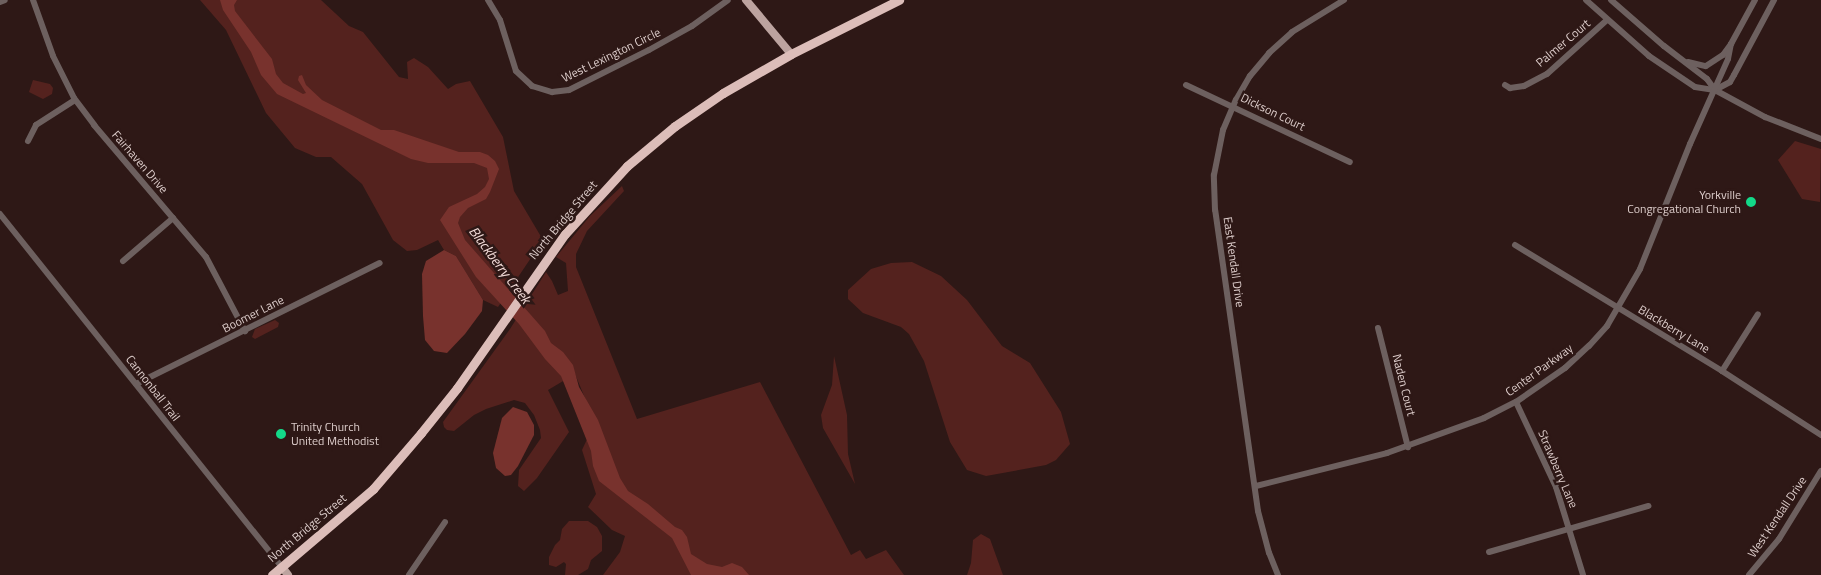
<!DOCTYPE html>
<style>
body{margin:0}
#map{position:relative;width:1821px;height:575px;overflow:hidden;background:#2e1816;font-family:"Titillium Web",sans-serif}
div>[style]{position:absolute}
.green>*{inset:0;background:#54221e}
.water>*{inset:0;background:#78322d}
.minor>*{height:6px;margin:-3px;padding:0 3px;transform-origin:3px;border-radius:3px;background:#6d605f}
.major>*{height:8px;margin:-4px;padding:0 4px;transform-origin:4px;border-radius:4px;background:#bca39f}
.highway>*{height:9px;margin:-4.5px;padding:0 4.5px;transform-origin:4.5px;border-radius:4.5px;background:#dcbdb9}
.dots>*{width:14px;height:14px;translate:-50% -50%;box-sizing:border-box;border:2px solid #2e1816;border-radius:50%}
span{translate:-50% -50%;white-space:nowrap;text-align:center;line-height:1.15;-webkit-text-stroke:5px #2e1816;paint-order:stroke}
.street-label{font-size:12px;color:#ddcdcb}
.poi-label{font-size:12px;color:#ddcdcb}
.right{translate:-100% -50%;text-align:right}
.left{translate:0 -50%;text-align:left}
.water-label{font-size:14px;color:#f4ddda;font-style:italic}
</style>
<div id="map">
<div class="green">
<div style="clip-path:polygon(200px 0,321px 0,349px 26px,363px 32px,399px 77px,408px 79px,407px 62px,414px 58px,428px 67px,448px 89px,456px 84px,470px 81px,503px 137px,514px 191px,543px 240px,498px 307px,483px 300px,456px 256px,444px 250px,438px 240px,417px 250px,407px 251px,393px 240px,362px 184px,331px 157px,316px 157px,295px 148px,266px 113px,226px 30px)"></div>
<div style="clip-path:polygon(33px 80px,50px 84px,53px 88px,52px 94px,43px 99px,29px 92px)"></div>
<div style="clip-path:polygon(1795px 141px,1821px 149px,1820px 202px,1802px 199px,1778px 160px)"></div>
<div style="clip-path:polygon(622px 186px,624px 191px,587px 231px,576px 254px,576px 267px,637px 419px,760px 382px,851px 555px,860px 550px,866px 559px,886px 550px,904px 575px,603px 575px,620px 552px,625px 536px,612px 530px,588px 507px,596px 494px,582px 450px,595px 422px,575px 374px,548px 390px,569px 432px,537px 478px,524px 491px,518px 486px,519px 470px,541px 438px,540px 430px,534px 415px,525px 403px,514px 400px,486px 409px,474px 415px,454px 431px,447px 430px,444px 427px,443px 422px,510px 329px,546px 272px,552px 281px,558px 295px,568px 291px,566px 263px,556px 257px,590px 216px)"></div>
<div style="clip-path:polygon(912px 262px,941px 276px,967px 300px,1002px 346px,1030px 363px,1061px 412px,1070px 444px,1056px 460px,1046px 465px,986px 476px,967px 470px,950px 442px,924px 361px,909px 334px,901px 327px,863px 313px,848px 299px,848px 290px,871px 269px,891px 263px)"></div>
<div style="clip-path:polygon(275px 320px,279px 323px,278px 327px,255px 339px,252px 337px,255px 329px)"></div>
<div style="clip-path:polygon(834px 356px,847px 415px,848px 454px,855px 484px,823px 428px,821px 415px,832px 385px)"></div>
<div style="clip-path:polygon(569px 521px,588px 521px,597px 527px,602px 536px,602px 551px,591px 560px,588px 569px,578px 575px,565px 575px,566px 564px,564px 562px,556px 567px,549px 565px,549px 557px,555px 545px,560px 540px,562px 529px)"></div>
<div style="clip-path:polygon(981px 534px,990px 539px,1003px 575px,967px 575px,971px 563px,973px 540px)"></div>
</div>
<div class="water">
<div style="clip-path:polygon(220px 0,237px 0,234px 5px,235px 11px,272px 59px,276px 74px,283px 83px,303px 94px,306px 93px,298px 80px,299px 76px,302px 75px,306px 85px,322px 100px,381px 130px,394px 130px,459px 152px,480px 152px,488px 155px,495px 161px,499px 169px,490px 192px,486px 199px,468px 208px,460px 217px,458px 223px,465px 240px,545px 331px,551px 343px,563px 352px,573px 365px,579px 387px,598px 420px,620px 478px,628px 491px,648px 504px,675px 527px,682px 530px,687px 537px,691px 554px,707px 564px,722px 567px,732px 563px,742px 567px,749px 575px,691px 575px,672px 538px,599px 481px,593px 466px,591px 451px,561px 376px,545px 359px,519px 324px,476px 277px,440px 220px,449px 207px,477px 194px,485px 187px,489px 179px,487px 168px,474px 163px,428px 163px,411px 159px,277px 94px,261px 75px,251px 52px,223px 10px)"></div>
<div style="clip-path:polygon(444px 250px,456px 256px,483px 300px,482px 311px,465px 334px,447px 353px,434px 351px,425px 340px,423px 316px,422px 274px,426px 261px)"></div>
<div style="clip-path:polygon(513px 407px,527px 412px,534px 425px,534px 435px,518px 466px,511px 475px,505px 476px,496px 468px,493px 453px,502px 418px)"></div>
</div>
<div class="minor">
<div style="left:33px;top:0;width:59px;rotate:70.3deg"></div>
<div style="left:53px;top:56px;width:47px;rotate:63.4deg"></div>
<div style="left:74px;top:98px;width:34px;rotate:53deg"></div>
<div style="left:94px;top:125px;width:173px;rotate:49.7deg"></div>
<div style="left:206px;top:257px;width:84px;rotate:62.2deg"></div>
<div style="left:488px;top:0;width:23px;rotate:59deg"></div>
<div style="left:500px;top:20px;width:53px;rotate:72.6deg"></div>
<div style="left:516px;top:71px;width:22px;rotate:43deg"></div>
<div style="left:532px;top:86px;width:21px;rotate:17deg"></div>
<div style="left:552px;top:92px;width:17px;rotate:-7deg"></div>
<div style="left:569px;top:90px;width:89px;rotate:-26.6deg"></div>
<div style="left:649px;top:50px;width:49px;rotate:-29.2deg"></div>
<div style="left:692px;top:26px;width:44px;rotate:-35.8deg"></div>
<div style="left:1586px;top:0;width:84px;rotate:41.6deg"></div>
<div style="left:1649px;top:56px;width:55px;rotate:34deg"></div>
<div style="left:1695px;top:87px;width:20px;rotate:9deg"></div>
<div style="left:1715px;top:90px;width:57px;rotate:28.4deg"></div>
<div style="left:1765px;top:117px;width:60px;rotate:21.4deg"></div>
<div style="left:1611px;top:0;width:70px;rotate:41deg"></div>
<div style="left:1664px;top:46px;width:54px;rotate:37.5deg"></div>
<div style="left:1707px;top:79px;width:14px;rotate:54deg"></div>
<div style="left:0;top:2px;width:5px;rotate:-22deg"></div>
<div style="left:1688px;top:62px;width:18px;rotate:13deg"></div>
<div style="left:1706px;top:66px;width:20px;rotate:-33deg"></div>
<div style="left:1723px;top:55px;width:14px;rotate:-54deg"></div>
<div style="left:1731px;top:44px;width:50px;rotate:-61.4deg"></div>
<div style="left:1186px;top:85px;width:181px;rotate:25.2deg"></div>
<div style="left:1505px;top:85px;width:6px;rotate:31deg"></div>
<div style="left:1510px;top:88px;width:14px;rotate:-8deg"></div>
<div style="left:1524px;top:86px;width:26px;rotate:-28deg"></div>
<div style="left:1547px;top:74px;width:81px;rotate:-42deg"></div>
<div style="left:1715px;top:90px;width:17px;rotate:-28deg"></div>
<div style="left:1730px;top:82px;width:8px;rotate:-60deg"></div>
<div style="left:1734px;top:75px;width:85px;rotate:-61.9deg"></div>
<div style="left:28px;top:141px;width:18px;rotate:-63deg"></div>
<div style="left:36px;top:125px;width:46px;rotate:-32.7deg"></div>
<div style="left:0;top:214px;width:452px;rotate:51.4deg"></div>
<div style="left:1515px;top:245px;width:242px;rotate:31.3deg"></div>
<div style="left:1722px;top:371px;width:118px;rotate:32.9deg"></div>
<div style="left:123px;top:261px;width:66px;rotate:-40.7deg"></div>
<div style="left:1378px;top:328px;width:123px;rotate:75.9deg"></div>
<div style="left:1722px;top:371px;width:67px;rotate:-57.7deg"></div>
<div style="left:136px;top:384px;width:272px;rotate:-26.4deg"></div>
<div style="left:1516px;top:402px;width:94px;rotate:64.8deg"></div>
<div style="left:1556px;top:487px;width:92px;rotate:72.9deg"></div>
<div style="left:1256px;top:486px;width:135px;rotate:-14.1deg"></div>
<div style="left:1387px;top:453px;width:103px;rotate:-19.8deg"></div>
<div style="left:1484px;top:418px;width:36px;rotate:-27deg"></div>
<div style="left:1516px;top:402px;width:60px;rotate:-34.8deg"></div>
<div style="left:1565px;top:368px;width:33px;rotate:-43deg"></div>
<div style="left:1589px;top:346px;width:27px;rotate:-48deg"></div>
<div style="left:1607px;top:326px;width:66px;rotate:-59.9deg"></div>
<div style="left:1640px;top:269px;width:135px;rotate:-68.2deg"></div>
<div style="left:1690px;top:144px;width:93px;rotate:-65.9deg"></div>
<div style="left:1728px;top:59px;width:15px;rotate:-79deg"></div>
<div style="left:1489px;top:552px;width:166px;rotate:-16.1deg"></div>
<div style="left:409px;top:575px;width:64px;rotate:-55.8deg"></div>
<div style="left:1278px;top:575px;width:24px;rotate:-112deg"></div>
<div style="left:1269px;top:553px;width:43px;rotate:-104.7deg"></div>
<div style="left:1258px;top:511px;width:304px;rotate:-98.1deg"></div>
<div style="left:1215px;top:210px;width:35px;rotate:-92deg"></div>
<div style="left:1214px;top:175px;width:46px;rotate:-78.7deg"></div>
<div style="left:1223px;top:130px;width:33px;rotate:-67deg"></div>
<div style="left:1236px;top:100px;width:28px;rotate:-60deg"></div>
<div style="left:1250px;top:76px;width:30px;rotate:-50deg"></div>
<div style="left:1269px;top:53px;width:31px;rotate:-42deg"></div>
<div style="left:1292px;top:32px;width:61px;rotate:-31.6deg"></div>
<div style="left:1749px;top:575px;width:47px;rotate:-50.2deg"></div>
<div style="left:1779px;top:539px;width:80px;rotate:-58.3deg"></div>
</div>
<div class="major">
<div style="left:746px;top:0;width:70px;rotate:50.2deg"></div>
<div style="left:282px;top:567px;width:10px;rotate:53deg"></div>
</div>
<div class="highway">
<div style="left:272px;top:575px;width:133px;rotate:-40.4deg"></div>
<div style="left:373px;top:489px;width:74px;rotate:-49.4deg"></div>
<div style="left:421px;top:433px;width:58px;rotate:-51.3deg"></div>
<div style="left:457px;top:388px;width:188px;rotate:-55deg"></div>
<div style="left:565px;top:234px;width:92px;rotate:-47.6deg"></div>
<div style="left:627px;top:166px;width:62px;rotate:-39.8deg"></div>
<div style="left:675px;top:126px;width:58px;rotate:-34.5deg"></div>
<div style="left:723px;top:93px;width:78px;rotate:-29.8deg"></div>
<div style="left:791px;top:54px;width:121px;rotate:-26.6deg"></div>
</div>
<div class="dots">
<div style="left:1751px;top:202px;background:#13d989"></div>
<div style="left:281px;top:434px;background:#13d989"></div>
</div>
<div class="street-label">
<span style="left:1563px;top:43px;rotate:-40deg">Palmer Court</span>
<span style="left:611px;top:55px;rotate:-26deg">West Lexington Circle</span>
<span style="left:1273px;top:112px;rotate:26deg">Dickson Court</span>
<span style="left:140px;top:162px;rotate:49deg">Fairhaven Drive</span>
<span style="left:563px;top:220px;rotate:-50deg">North Bridge Street</span>
<span style="left:1234px;top:262px;rotate:82deg">East Kendall Drive</span>
<span style="left:253px;top:314px;rotate:-27deg">Boomer Lane</span>
<span style="left:1674px;top:329px;rotate:31deg">Blackberry Lane</span>
<span style="left:1539px;top:370px;rotate:-36deg">Center Parkway</span>
<span style="left:1404px;top:385px;rotate:76deg">Naden Court</span>
<span style="left:153px;top:388px;rotate:52deg">Cannonball Trail</span>
<span style="left:1558px;top:469px;rotate:67deg">Strawberry Lane</span>
<span style="left:1777px;top:517px;rotate:-56deg">West Kendall Drive</span>
<span style="left:307px;top:528px;rotate:-40deg">North Bridge Street</span>
</div>
<div class="poi-label">
<span class="right" style="left:1741px;top:202px">Yorkville<br>Congregational Church</span>
<span class="left" style="left:291px;top:434px">Trinity Church<br>United Methodist</span>
</div>
<div class="water-label">
<span style="left:500px;top:265px;rotate:53deg">Blackberry Creek</span>
</div>
</div>
